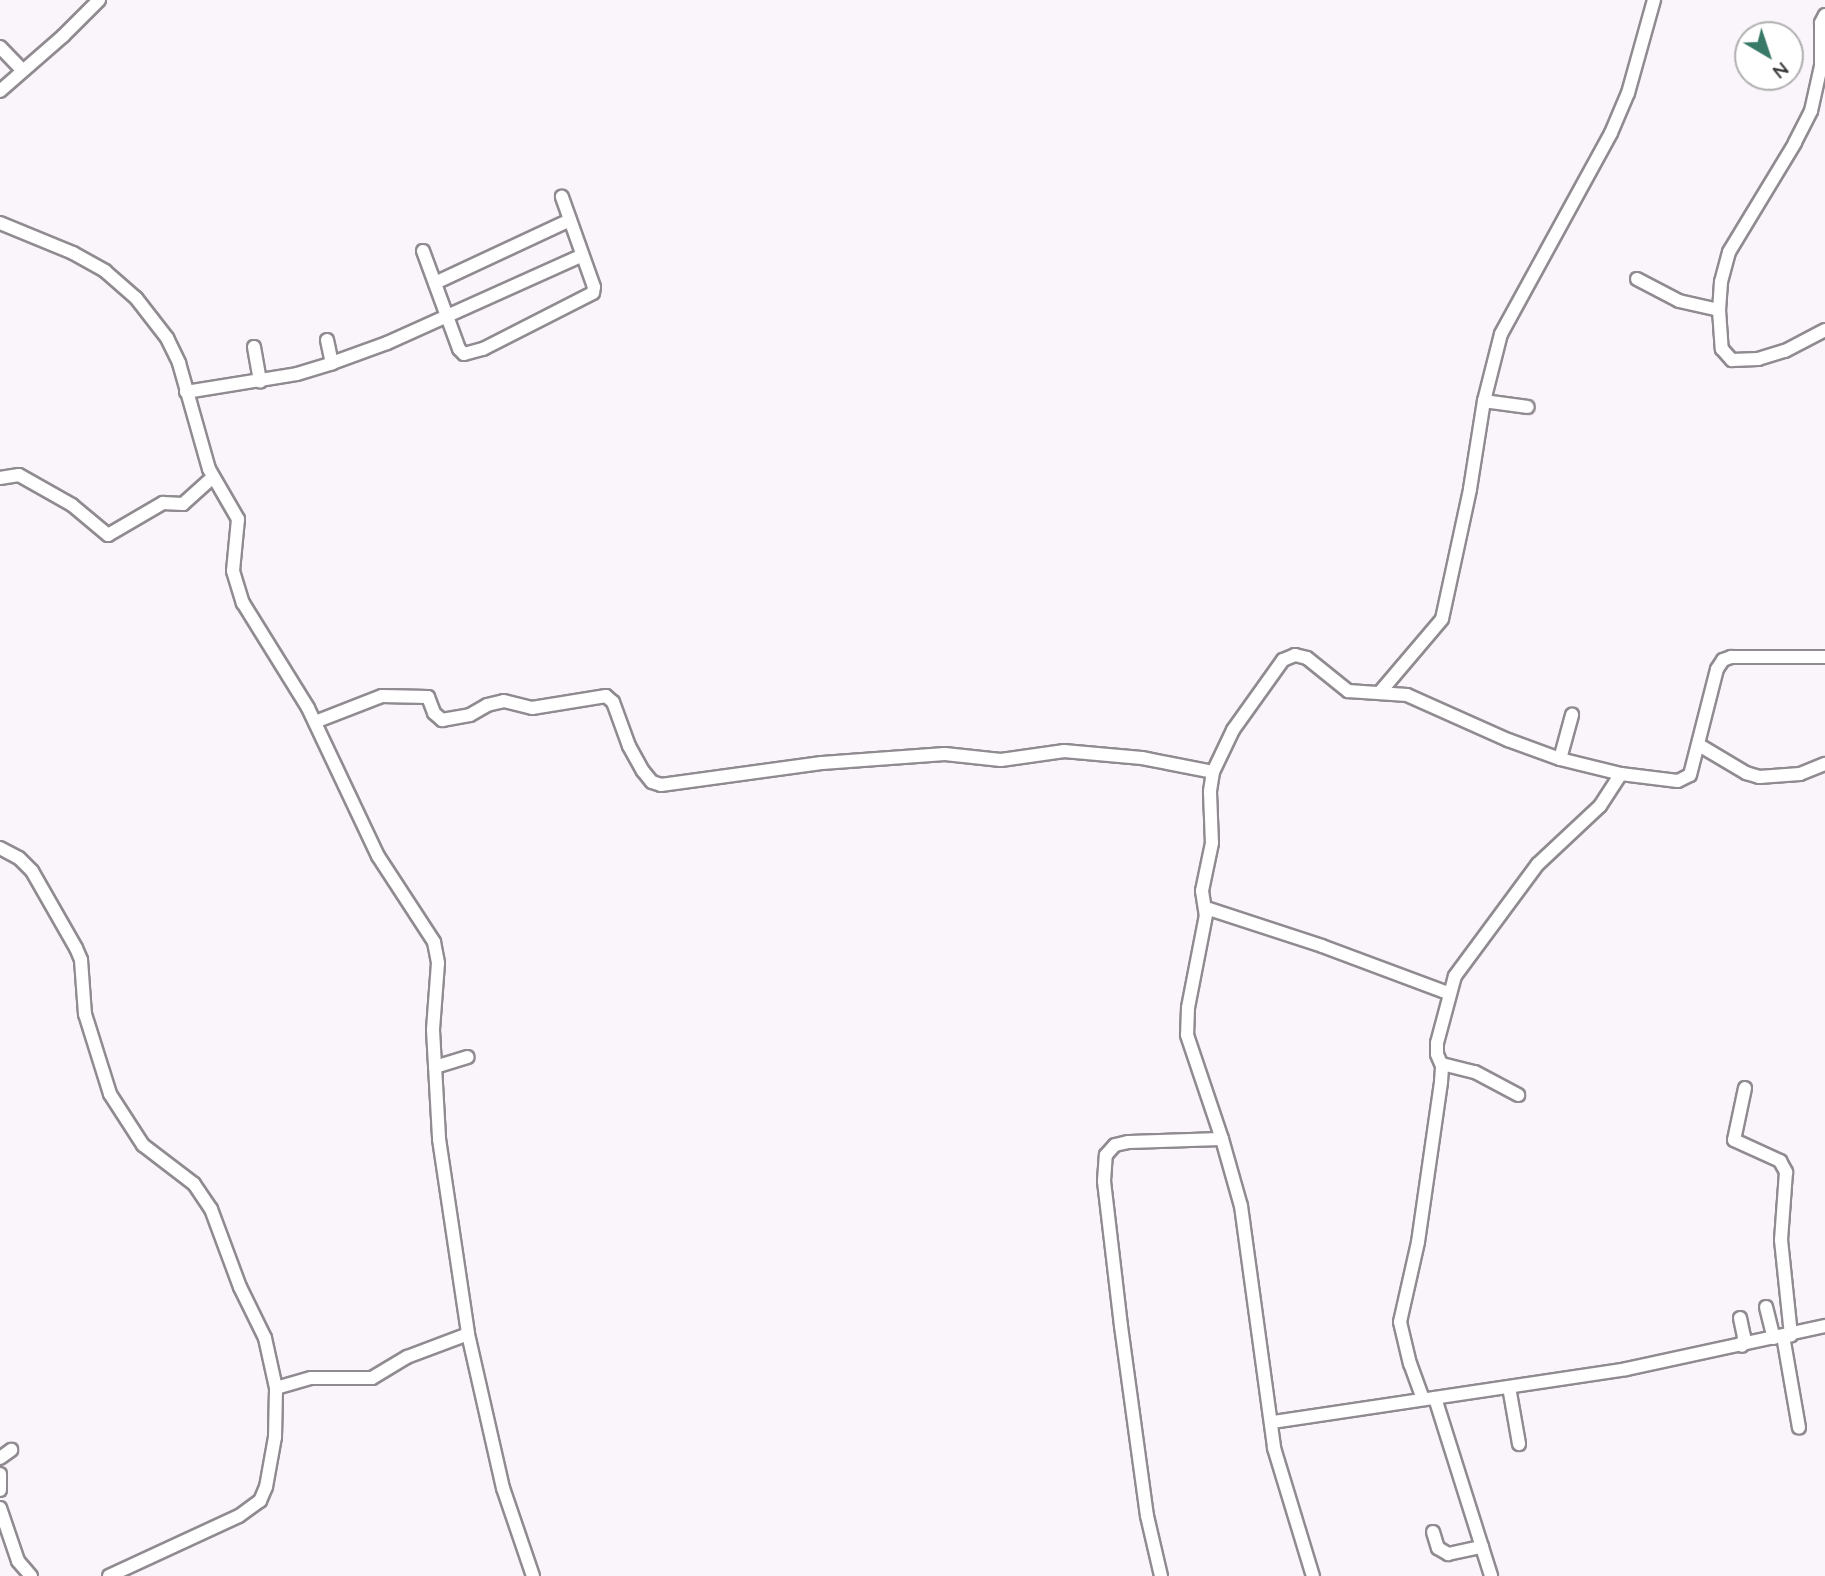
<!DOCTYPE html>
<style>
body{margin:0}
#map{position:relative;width:1825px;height:1576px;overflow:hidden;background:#faf5fa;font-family:Quicksand,sans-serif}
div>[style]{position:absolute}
.roads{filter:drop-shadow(2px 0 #908b90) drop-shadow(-2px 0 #908b90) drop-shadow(0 2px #908b90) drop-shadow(0 -2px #908b90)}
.minor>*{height:12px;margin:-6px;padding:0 6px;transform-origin:6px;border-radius:6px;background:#fff}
span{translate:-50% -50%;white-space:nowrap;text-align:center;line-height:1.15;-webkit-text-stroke:7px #fff;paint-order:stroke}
.north{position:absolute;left:1734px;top:21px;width:70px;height:70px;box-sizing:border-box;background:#fff;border:2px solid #b1b0b1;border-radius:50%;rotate:141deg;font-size:19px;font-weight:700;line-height:28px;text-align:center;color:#3b393b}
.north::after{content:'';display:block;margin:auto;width:24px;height:32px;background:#387968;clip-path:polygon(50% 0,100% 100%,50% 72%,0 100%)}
</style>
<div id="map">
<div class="roads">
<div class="minor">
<div style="left:1825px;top:15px;width:9px;rotate:117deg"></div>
<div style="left:1821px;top:23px;width:43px;rotate:90deg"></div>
<div style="left:1821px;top:66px;width:46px;rotate:102.5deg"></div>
<div style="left:1811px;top:111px;width:36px;rotate:117deg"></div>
<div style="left:1795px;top:143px;width:127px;rotate:121.2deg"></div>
<div style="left:1729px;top:252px;width:31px;rotate:105deg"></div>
<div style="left:1721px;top:282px;width:28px;rotate:94deg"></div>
<div style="left:1719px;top:310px;width:39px;rotate:86deg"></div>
<div style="left:1722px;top:349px;width:15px;rotate:48deg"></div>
<div style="left:1732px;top:360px;width:26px;rotate:-2deg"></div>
<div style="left:1758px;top:359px;width:28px;rotate:-17deg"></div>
<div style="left:1785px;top:351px;width:45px;rotate:-27.7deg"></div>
<div style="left:0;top:47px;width:32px;rotate:46deg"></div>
<div style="left:0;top:91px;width:84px;rotate:-41.1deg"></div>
<div style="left:63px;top:36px;width:51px;rotate:-45deg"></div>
<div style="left:0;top:223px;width:79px;rotate:22.3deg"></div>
<div style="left:73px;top:253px;width:37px;rotate:29deg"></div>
<div style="left:105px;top:271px;width:41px;rotate:41.1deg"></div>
<div style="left:136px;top:298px;width:51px;rotate:52.2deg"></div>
<div style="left:167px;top:338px;width:28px;rotate:64deg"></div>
<div style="left:179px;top:363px;width:110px;rotate:74.2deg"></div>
<div style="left:209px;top:469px;width:58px;rotate:59.9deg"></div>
<div style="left:238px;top:519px;width:52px;rotate:95.5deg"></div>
<div style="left:233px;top:571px;width:34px;rotate:73deg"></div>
<div style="left:243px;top:603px;width:123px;rotate:58.2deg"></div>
<div style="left:308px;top:708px;width:164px;rotate:64.7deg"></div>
<div style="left:378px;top:856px;width:103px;rotate:56.9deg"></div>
<div style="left:434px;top:942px;width:21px;rotate:79deg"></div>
<div style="left:438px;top:963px;width:67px;rotate:94.3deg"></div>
<div style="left:433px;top:1030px;width:109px;rotate:86.8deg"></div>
<div style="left:439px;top:1139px;width:197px;rotate:81.5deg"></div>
<div style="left:468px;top:1334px;width:158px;rotate:77.2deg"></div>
<div style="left:503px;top:1488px;width:93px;rotate:71.2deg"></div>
<div style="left:423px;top:251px;width:104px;rotate:69.8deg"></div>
<div style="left:459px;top:349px;width:7px;rotate:45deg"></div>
<div style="left:464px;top:354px;width:20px;rotate:-15deg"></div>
<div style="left:483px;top:349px;width:123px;rotate:-27deg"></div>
<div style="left:593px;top:293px;width:6px;rotate:-81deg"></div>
<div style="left:594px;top:287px;width:96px;rotate:-109.6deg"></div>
<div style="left:1637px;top:279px;width:47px;rotate:27.6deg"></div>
<div style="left:1679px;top:301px;width:41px;rotate:12.7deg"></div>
<div style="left:435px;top:283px;width:149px;rotate:-25deg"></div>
<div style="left:327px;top:340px;width:24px;rotate:78deg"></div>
<div style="left:254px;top:347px;width:35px;rotate:80deg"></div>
<div style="left:186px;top:392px;width:112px;rotate:-9.2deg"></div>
<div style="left:297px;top:374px;width:37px;rotate:-17deg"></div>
<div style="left:332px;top:363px;width:59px;rotate:-20deg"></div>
<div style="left:387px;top:343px;width:213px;rotate:-24.2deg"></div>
<div style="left:1484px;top:401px;width:44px;rotate:7.8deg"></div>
<div style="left:0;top:478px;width:19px;rotate:-9deg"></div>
<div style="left:19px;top:475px;width:61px;rotate:29.5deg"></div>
<div style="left:72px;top:505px;width:47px;rotate:39.8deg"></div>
<div style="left:108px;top:535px;width:64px;rotate:-30.2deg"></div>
<div style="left:163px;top:503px;width:20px;rotate:3deg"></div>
<div style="left:183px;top:504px;width:40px;rotate:-42deg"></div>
<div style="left:1381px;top:691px;width:94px;rotate:-49.7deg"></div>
<div style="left:1442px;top:619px;width:133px;rotate:-77.8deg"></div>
<div style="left:1470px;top:489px;width:89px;rotate:-81deg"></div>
<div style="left:1484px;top:401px;width:69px;rotate:-75.8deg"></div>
<div style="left:1501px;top:334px;width:229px;rotate:-61.3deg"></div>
<div style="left:1611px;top:133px;width:43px;rotate:-67deg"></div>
<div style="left:1628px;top:93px;width:97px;rotate:-74.4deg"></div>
<div style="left:315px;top:722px;width:72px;rotate:-21.2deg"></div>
<div style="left:382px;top:696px;width:46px;rotate:1.2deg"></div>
<div style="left:428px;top:697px;width:17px;rotate:69deg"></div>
<div style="left:434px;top:713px;width:11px;rotate:41deg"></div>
<div style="left:442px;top:720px;width:28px;rotate:-10deg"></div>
<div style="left:470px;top:715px;width:20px;rotate:-30deg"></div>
<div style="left:487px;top:705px;width:17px;rotate:-13deg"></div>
<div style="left:504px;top:701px;width:29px;rotate:14deg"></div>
<div style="left:532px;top:708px;width:75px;rotate:-9.2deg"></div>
<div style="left:606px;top:696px;width:9px;rotate:41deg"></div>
<div style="left:613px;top:702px;width:47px;rotate:70deg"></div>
<div style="left:629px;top:746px;width:29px;rotate:61deg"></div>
<div style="left:643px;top:771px;width:14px;rotate:51deg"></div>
<div style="left:652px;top:782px;width:9px;rotate:18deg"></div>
<div style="left:661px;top:785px;width:162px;rotate:-7.8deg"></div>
<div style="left:822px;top:763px;width:123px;rotate:-4.2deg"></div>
<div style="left:945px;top:754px;width:56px;rotate:6.1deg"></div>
<div style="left:1001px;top:760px;width:64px;rotate:-8.1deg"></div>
<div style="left:1064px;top:751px;width:78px;rotate:5.1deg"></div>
<div style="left:1142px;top:758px;width:72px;rotate:11.2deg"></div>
<div style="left:1213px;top:772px;width:47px;rotate:-64.5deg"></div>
<div style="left:1233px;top:730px;width:86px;rotate:-54.5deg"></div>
<div style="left:1283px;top:660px;width:13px;rotate:-23deg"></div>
<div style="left:1295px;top:655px;width:12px;rotate:14deg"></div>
<div style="left:1307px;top:658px;width:53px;rotate:38.8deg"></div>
<div style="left:1348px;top:691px;width:59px;rotate:3.9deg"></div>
<div style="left:1407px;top:695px;width:111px;rotate:24deg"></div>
<div style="left:1508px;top:740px;width:55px;rotate:20.1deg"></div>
<div style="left:1560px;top:759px;width:63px;rotate:13.8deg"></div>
<div style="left:1699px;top:745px;width:55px;rotate:30.8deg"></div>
<div style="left:1746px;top:773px;width:14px;rotate:17deg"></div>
<div style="left:1759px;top:777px;width:41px;rotate:-4.2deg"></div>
<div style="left:1800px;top:774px;width:27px;rotate:-22deg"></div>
<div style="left:1560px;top:759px;width:46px;rotate:-74.7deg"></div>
<div style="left:1213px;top:772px;width:20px;rotate:99deg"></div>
<div style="left:1210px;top:792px;width:51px;rotate:87.8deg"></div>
<div style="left:1212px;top:843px;width:49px;rotate:101.8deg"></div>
<div style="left:1202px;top:891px;width:24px;rotate:81deg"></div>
<div style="left:1206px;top:915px;width:95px;rotate:101deg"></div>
<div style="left:1188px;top:1008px;width:27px;rotate:92deg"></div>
<div style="left:1187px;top:1035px;width:110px;rotate:71.4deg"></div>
<div style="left:1222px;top:1139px;width:70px;rotate:74.2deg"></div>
<div style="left:1241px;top:1206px;width:244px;rotate:82.2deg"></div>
<div style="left:1274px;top:1448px;width:134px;rotate:73.1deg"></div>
<div style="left:0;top:848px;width:21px;rotate:28deg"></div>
<div style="left:19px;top:858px;width:18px;rotate:45deg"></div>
<div style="left:32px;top:871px;width:89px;rotate:60.3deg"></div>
<div style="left:76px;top:948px;width:13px;rotate:67deg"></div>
<div style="left:81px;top:960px;width:54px;rotate:85.8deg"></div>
<div style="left:85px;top:1014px;width:84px;rotate:72.6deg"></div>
<div style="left:110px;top:1094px;width:61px;rotate:57.1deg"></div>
<div style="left:143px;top:1145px;width:64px;rotate:37.4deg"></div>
<div style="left:194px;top:1184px;width:30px;rotate:56deg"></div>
<div style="left:211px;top:1209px;width:83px;rotate:69.6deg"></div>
<div style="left:240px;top:1287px;width:57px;rotate:63.9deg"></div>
<div style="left:265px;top:1338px;width:51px;rotate:77.6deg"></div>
<div style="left:1206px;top:908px;width:122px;rotate:18.1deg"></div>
<div style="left:1322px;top:946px;width:134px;rotate:20.5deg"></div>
<div style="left:1442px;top:1064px;width:34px;rotate:14deg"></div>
<div style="left:1475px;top:1072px;width:49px;rotate:28.1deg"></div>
<div style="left:435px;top:1067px;width:34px;rotate:-17deg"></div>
<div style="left:1745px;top:1088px;width:53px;rotate:101.9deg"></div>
<div style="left:1734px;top:1140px;width:51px;rotate:24.5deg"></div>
<div style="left:1780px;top:1161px;width:13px;rotate:61deg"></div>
<div style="left:1786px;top:1172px;width:68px;rotate:94.2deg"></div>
<div style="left:1781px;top:1240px;width:96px;rotate:84deg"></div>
<div style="left:1766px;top:1307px;width:32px;rotate:76deg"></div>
<div style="left:1740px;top:1318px;width:19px;rotate:78deg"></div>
<div style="left:1744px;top:1337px;width:9px;rotate:103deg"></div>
<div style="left:1783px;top:1336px;width:93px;rotate:80.1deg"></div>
<div style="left:1509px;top:1387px;width:58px;rotate:80deg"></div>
<div style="left:1435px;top:1398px;width:187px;rotate:72.5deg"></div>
<div style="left:1423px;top:1399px;width:37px;rotate:-110deg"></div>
<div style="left:1410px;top:1364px;width:43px;rotate:-103.4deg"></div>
<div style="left:1400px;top:1322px;width:82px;rotate:-77.3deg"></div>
<div style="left:1418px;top:1242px;width:162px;rotate:-81.8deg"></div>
<div style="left:1441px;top:1082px;width:16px;rotate:-86deg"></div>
<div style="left:1442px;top:1066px;width:13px;rotate:-113deg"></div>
<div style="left:1437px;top:1054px;width:11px;rotate:-90deg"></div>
<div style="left:1437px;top:1043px;width:69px;rotate:-75deg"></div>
<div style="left:1455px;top:976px;width:139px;rotate:-53.5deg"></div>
<div style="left:1538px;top:864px;width:85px;rotate:-43.1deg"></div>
<div style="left:1600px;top:806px;width:38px;rotate:-57deg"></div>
<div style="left:1621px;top:774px;width:57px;rotate:7deg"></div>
<div style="left:1678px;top:781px;width:13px;rotate:-27deg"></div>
<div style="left:1690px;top:775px;width:109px;rotate:-75.7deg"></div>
<div style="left:1717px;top:669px;width:11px;rotate:-56deg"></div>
<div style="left:1723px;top:660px;width:9px;rotate:-21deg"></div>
<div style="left:1731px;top:657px;width:94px"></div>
<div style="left:1273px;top:1422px;width:357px;rotate:-8.5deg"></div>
<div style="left:1626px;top:1369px;width:204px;rotate:-12.2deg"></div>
<div style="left:0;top:1458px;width:14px;rotate:-36deg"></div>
<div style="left:0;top:1474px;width:16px;rotate:90deg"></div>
<div style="left:0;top:1508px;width:56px;rotate:71.2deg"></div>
<div style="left:18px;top:1561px;width:20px;rotate:49deg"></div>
<div style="left:1433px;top:1532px;width:17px;rotate:73deg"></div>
<div style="left:1438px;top:1548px;width:12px;rotate:31deg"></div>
<div style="left:1448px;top:1554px;width:35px;rotate:-12deg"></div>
<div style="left:109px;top:1576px;width:143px;rotate:-24.8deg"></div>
<div style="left:239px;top:1516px;width:26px;rotate:-36deg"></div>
<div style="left:260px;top:1501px;width:15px;rotate:-67deg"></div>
<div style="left:266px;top:1487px;width:51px;rotate:-79.8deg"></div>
<div style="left:275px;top:1437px;width:49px;rotate:-88.8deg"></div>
<div style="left:276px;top:1388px;width:36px;rotate:-16deg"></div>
<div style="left:311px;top:1378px;width:61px"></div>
<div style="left:372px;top:1378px;width:41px;rotate:-31deg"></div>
<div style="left:407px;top:1357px;width:65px;rotate:-20.7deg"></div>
<div style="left:1161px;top:1576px;width:62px;rotate:-103.1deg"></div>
<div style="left:1147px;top:1516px;width:192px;rotate:-97.8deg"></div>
<div style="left:1121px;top:1326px;width:146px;rotate:-96.7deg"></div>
<div style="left:1104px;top:1181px;width:26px;rotate:-86deg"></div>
<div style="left:1106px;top:1155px;width:13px;rotate:-48deg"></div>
<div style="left:1115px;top:1145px;width:13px;rotate:-13deg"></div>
<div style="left:1128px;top:1142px;width:94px;rotate:-1.8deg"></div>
</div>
</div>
<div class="north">N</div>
</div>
